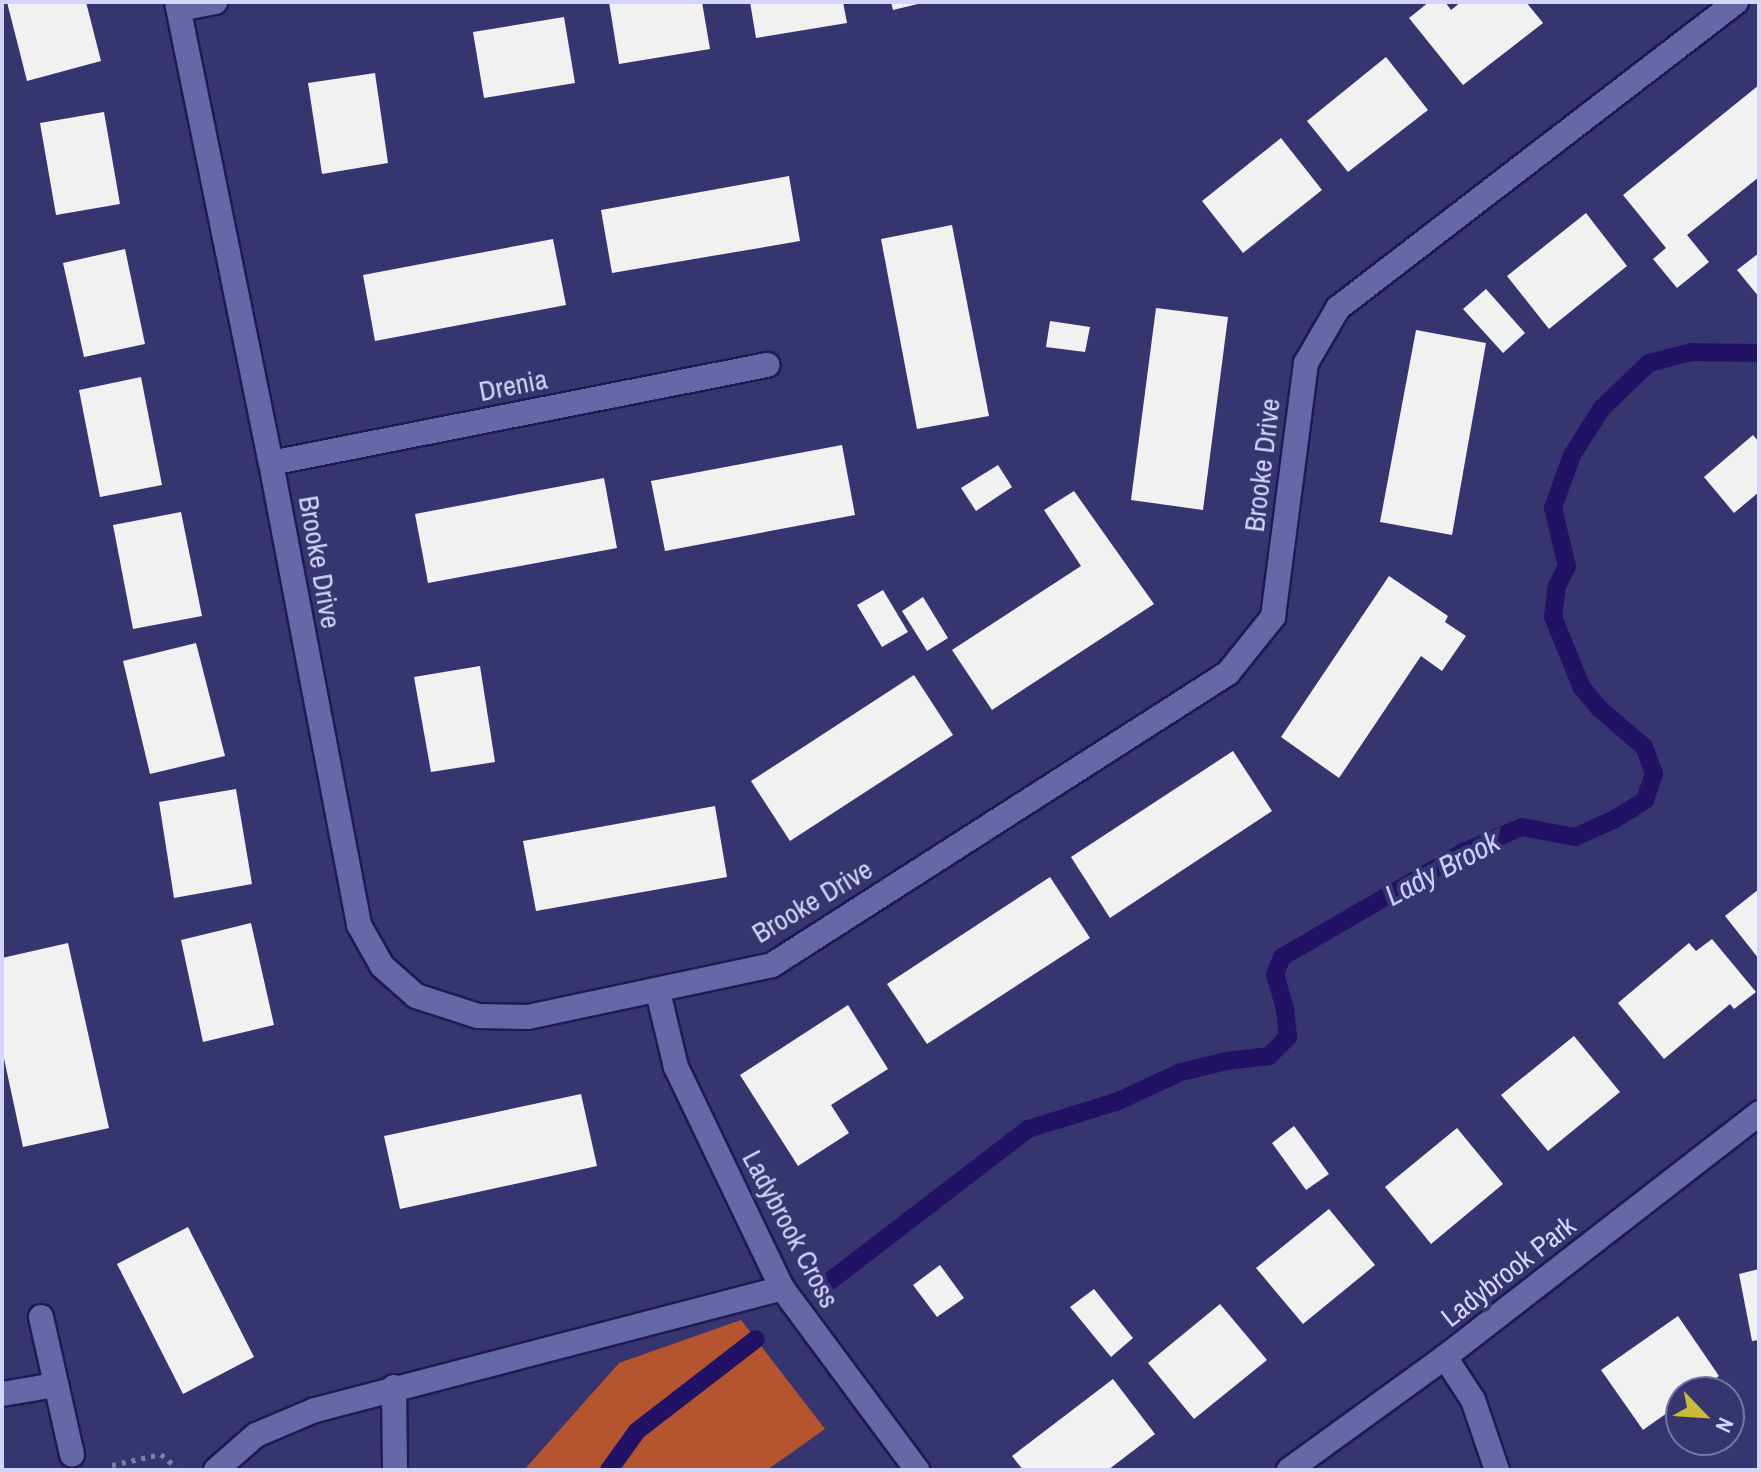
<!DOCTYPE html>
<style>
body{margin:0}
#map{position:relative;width:1761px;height:1472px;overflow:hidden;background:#36356f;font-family:"Archivo Narrow",sans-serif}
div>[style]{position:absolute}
.forest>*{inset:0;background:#b4552f}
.stream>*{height:18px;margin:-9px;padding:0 9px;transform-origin:9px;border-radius:9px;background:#221265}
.building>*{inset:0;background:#f1f1f1}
.path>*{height:5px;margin-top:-2.5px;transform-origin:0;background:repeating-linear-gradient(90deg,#7e7faf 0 4px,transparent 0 10px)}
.roads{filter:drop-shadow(2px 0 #1f1a52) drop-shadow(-2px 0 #1f1a52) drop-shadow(0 2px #1f1a52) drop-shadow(0 -2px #1f1a52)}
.minor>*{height:24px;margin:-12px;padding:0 12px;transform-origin:12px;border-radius:12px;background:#6667a7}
span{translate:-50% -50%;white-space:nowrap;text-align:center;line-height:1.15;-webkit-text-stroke:8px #36356f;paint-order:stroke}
.street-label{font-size:28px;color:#d3d6fa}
.water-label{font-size:30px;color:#cacefd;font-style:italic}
.frame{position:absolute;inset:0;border:4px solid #d3d6fa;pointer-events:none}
.north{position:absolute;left:1665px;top:1376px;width:80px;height:80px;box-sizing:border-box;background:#36356f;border:2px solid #7575a7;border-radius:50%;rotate:115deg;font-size:22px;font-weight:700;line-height:32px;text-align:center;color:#d3d6fa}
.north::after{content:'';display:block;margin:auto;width:28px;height:36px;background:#cbba39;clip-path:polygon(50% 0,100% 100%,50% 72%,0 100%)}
</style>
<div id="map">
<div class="forest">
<div style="clip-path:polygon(741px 1320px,825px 1429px,767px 1470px,524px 1470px,619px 1363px)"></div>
</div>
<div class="stream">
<div style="left:830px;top:1281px;width:250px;rotate:-37.5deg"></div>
<div style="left:1028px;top:1129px;width:92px;rotate:-17.1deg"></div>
<div style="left:1116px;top:1102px;width:72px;rotate:-24.8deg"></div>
<div style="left:1181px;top:1072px;width:47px;rotate:-13.4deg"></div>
<div style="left:1227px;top:1061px;width:42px;rotate:-6.8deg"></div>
<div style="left:1269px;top:1056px;width:27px;rotate:-45deg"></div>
<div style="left:1288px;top:1037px;width:28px;rotate:-96deg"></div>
<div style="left:1285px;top:1009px;width:35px;rotate:-106deg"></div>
<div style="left:1275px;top:975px;width:19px;rotate:-69deg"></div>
<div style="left:1282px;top:957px;width:209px;rotate:-30.1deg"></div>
<div style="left:1463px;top:852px;width:64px;rotate:-23deg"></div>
<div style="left:1522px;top:827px;width:54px;rotate:10.7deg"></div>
<div style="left:1575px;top:837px;width:44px;rotate:-24.2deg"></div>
<div style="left:1615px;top:819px;width:36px;rotate:-32deg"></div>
<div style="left:1645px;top:800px;width:28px;rotate:-71deg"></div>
<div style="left:1654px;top:774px;width:29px;rotate:-110deg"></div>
<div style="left:1644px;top:747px;width:60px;rotate:-139.1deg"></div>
<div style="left:1599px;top:708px;width:26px;rotate:-130deg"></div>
<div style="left:1582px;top:688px;width:77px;rotate:-112.2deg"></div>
<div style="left:1553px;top:617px;width:31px;rotate:-83deg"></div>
<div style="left:1557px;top:586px;width:22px;rotate:-63deg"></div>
<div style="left:1567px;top:566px;width:60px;rotate:-103.6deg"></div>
<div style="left:1553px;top:508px;width:56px;rotate:-70.3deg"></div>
<div style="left:1572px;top:455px;width:56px;rotate:-57.4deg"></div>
<div style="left:1602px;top:408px;width:65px;rotate:-43.8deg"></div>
<div style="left:1649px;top:363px;width:43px;rotate:-14.7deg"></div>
<div style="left:1691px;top:352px;width:68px;rotate:0.8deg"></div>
<div style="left:609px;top:1470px;width:48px;rotate:-54.3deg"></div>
<div style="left:637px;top:1431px;width:150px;rotate:-37.7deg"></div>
</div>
<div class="building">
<div style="clip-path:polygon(7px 2px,86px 2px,101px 61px,27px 81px)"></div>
<div style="clip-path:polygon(609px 2px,702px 2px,710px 49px,619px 64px)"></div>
<div style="clip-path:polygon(750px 2px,843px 2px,847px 23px,756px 38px)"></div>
<div style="clip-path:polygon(891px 2px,922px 2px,922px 3px,893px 10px)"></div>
<div style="clip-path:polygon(1429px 2px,1445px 2px,1451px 10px,1461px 2px,1526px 2px,1543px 23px,1463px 85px,1409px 18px)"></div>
<div style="clip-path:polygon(564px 17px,575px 83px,484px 98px,473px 32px)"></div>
<div style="clip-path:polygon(1386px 57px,1428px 110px,1348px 172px,1307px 121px)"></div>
<div style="clip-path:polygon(375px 73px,388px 163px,322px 174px,308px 83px)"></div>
<div style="clip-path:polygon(1759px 85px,1759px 177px,1687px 235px,1709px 262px,1677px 288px,1653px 259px,1666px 248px,1623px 195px)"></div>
<div style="clip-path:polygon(104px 112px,120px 204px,56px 215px,40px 123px)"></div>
<div style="clip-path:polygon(1281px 138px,1322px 190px,1243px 253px,1202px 201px)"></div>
<div style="clip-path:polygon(789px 176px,800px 241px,612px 273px,601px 210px)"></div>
<div style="clip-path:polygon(1586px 213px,1627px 266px,1549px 329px,1507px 276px)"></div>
<div style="clip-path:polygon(952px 225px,989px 416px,917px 429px,881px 239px)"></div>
<div style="clip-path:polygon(553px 239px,566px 305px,375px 341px,363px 275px)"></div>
<div style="clip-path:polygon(125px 249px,145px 344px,84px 357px,63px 263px)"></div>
<div style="clip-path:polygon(1759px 253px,1759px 297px,1737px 270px)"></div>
<div style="clip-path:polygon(1486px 289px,1525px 333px,1503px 353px,1463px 309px)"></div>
<div style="clip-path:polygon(1156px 308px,1228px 317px,1203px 510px,1131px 500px)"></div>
<div style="clip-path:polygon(1050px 321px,1090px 327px,1085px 352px,1046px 347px)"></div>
<div style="clip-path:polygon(1416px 330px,1486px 343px,1452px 535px,1380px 522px)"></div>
<div style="clip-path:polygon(141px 377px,162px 485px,100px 497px,79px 390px)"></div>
<div style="clip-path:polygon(1753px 435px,1759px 442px,1759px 492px,1734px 513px,1704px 477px)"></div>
<div style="clip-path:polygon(842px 445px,855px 515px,665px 551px,651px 481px)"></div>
<div style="clip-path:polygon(998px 465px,1012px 487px,976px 511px,961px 488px)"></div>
<div style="clip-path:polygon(604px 478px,617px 548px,428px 583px,415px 514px)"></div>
<div style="clip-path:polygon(1074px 491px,1154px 604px,992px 710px,952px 650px,1081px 566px,1044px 510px)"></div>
<div style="clip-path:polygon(181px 512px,202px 616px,133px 629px,113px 525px)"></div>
<div style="clip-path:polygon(1389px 576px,1448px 616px,1445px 622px,1466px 636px,1442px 671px,1421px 656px,1339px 778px,1281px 737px)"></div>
<div style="clip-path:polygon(883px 590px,908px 632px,882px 647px,857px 605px)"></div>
<div style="clip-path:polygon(923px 597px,948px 638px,927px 651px,902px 611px)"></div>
<div style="clip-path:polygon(196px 643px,225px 756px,150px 774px,123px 661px)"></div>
<div style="clip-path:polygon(480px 666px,495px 762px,431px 772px,414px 677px)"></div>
<div style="clip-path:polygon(914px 675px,953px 735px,790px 841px,751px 781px)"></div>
<div style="clip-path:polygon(1233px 751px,1272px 811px,1110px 918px,1071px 857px)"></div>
<div style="clip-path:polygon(236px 789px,252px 884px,174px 898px,159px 802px)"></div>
<div style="clip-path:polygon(715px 806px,727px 877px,536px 911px,523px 841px)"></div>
<div style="clip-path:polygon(1050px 877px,1090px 938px,927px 1044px,887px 984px)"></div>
<div style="clip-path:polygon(1759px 889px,1759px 959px,1725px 916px)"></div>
<div style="clip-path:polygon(251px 923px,274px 1025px,203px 1042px,181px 940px)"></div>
<div style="clip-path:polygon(1712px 939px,1756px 992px,1734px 1009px,1730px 1004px,1664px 1059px,1618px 1003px,1689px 943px,1696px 951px)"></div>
<div style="clip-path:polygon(68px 943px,109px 1128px,23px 1147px,2px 1049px,2px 958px)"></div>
<div style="clip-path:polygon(848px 1005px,888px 1069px,831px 1105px,849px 1133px,798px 1166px,740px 1075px)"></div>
<div style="clip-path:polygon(1574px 1036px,1620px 1092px,1548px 1151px,1501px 1095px)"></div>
<div style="clip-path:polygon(581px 1094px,597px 1166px,400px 1209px,384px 1136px)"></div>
<div style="clip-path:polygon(1294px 1126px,1329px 1174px,1306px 1190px,1272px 1143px)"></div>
<div style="clip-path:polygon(1457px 1128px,1503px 1184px,1431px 1244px,1385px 1187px)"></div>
<div style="clip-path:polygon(1329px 1209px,1375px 1265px,1303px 1324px,1256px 1268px)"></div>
<div style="clip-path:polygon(188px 1227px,254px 1357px,183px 1394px,117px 1264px)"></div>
<div style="clip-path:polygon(940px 1265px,964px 1298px,937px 1317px,913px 1285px)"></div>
<div style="clip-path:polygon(1759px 1269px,1759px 1340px,1752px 1341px,1739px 1274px)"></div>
<div style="clip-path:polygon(1094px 1289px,1133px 1338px,1111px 1357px,1070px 1307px)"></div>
<div style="clip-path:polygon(1220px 1304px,1267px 1360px,1194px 1419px,1148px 1363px)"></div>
<div style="clip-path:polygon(1678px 1316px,1719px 1376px,1697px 1392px,1681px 1392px,1681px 1403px,1643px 1430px,1601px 1370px)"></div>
<div style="clip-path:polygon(1113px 1379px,1155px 1434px,1108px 1470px,1023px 1470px,1012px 1456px)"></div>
</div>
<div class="path">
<div style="left:112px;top:1465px;width:50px;rotate:-12.7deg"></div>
<div style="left:161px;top:1454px;width:20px;rotate:41deg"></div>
</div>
<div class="roads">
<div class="minor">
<div style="left:177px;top:2px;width:470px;rotate:78.5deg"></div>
<div style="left:271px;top:463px;width:470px;rotate:79.2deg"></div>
<div style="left:359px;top:925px;width:47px;rotate:60.7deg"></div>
<div style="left:382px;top:966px;width:45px;rotate:41.4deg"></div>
<div style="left:416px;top:996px;width:65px;rotate:17.9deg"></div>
<div style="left:478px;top:1016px;width:50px;rotate:1.1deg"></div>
<div style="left:528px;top:1017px;width:249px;rotate:-12deg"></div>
<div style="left:772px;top:965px;width:541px;rotate:-32.63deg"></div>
<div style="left:1228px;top:673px;width:72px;rotate:-51.2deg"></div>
<div style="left:1273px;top:617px;width:256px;rotate:-82.6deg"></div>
<div style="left:1306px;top:363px;width:64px;rotate:-59.8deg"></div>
<div style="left:1338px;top:308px;width:502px;rotate:-37.55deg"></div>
<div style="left:179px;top:9px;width:37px;rotate:-11deg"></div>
<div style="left:271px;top:463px;width:506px;rotate:-11.18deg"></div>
<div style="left:658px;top:992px;width:77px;rotate:76.5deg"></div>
<div style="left:676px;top:1067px;width:245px;rotate:64.4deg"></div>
<div style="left:782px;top:1288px;width:227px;rotate:53.4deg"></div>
<div style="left:41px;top:1317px;width:141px;rotate:77.3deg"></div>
<div style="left:1445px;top:1357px;width:51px;rotate:56.9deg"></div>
<div style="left:1473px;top:1400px;width:74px;rotate:71.1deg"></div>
<div style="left:394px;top:1387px;width:83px;rotate:89.3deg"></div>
<div style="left:2px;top:1394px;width:55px;rotate:-9.5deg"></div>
<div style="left:216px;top:1470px;width:53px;rotate:-41.2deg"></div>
<div style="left:256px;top:1435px;width:64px;rotate:-23deg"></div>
<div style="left:315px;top:1410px;width:483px;rotate:-14.6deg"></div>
<div style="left:1289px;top:1470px;width:193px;rotate:-35.9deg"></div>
<div style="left:1445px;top:1357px;width:398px;rotate:-37.8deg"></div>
</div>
</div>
<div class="street-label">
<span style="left:513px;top:385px;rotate:-11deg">Drenia</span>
<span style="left:1262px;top:465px;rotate:-83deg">Brooke Drive</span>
<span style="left:320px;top:562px;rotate:80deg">Brooke Drive</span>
<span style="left:812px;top:901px;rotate:-31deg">Brooke Drive</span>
<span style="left:791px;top:1229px;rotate:62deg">Ladybrook Cross</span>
<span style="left:1508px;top:1271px;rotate:-38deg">Ladybrook Park</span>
</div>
<div class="water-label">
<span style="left:1442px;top:868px;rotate:-28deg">Lady Brook</span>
</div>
<div class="frame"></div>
<div class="north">N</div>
</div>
